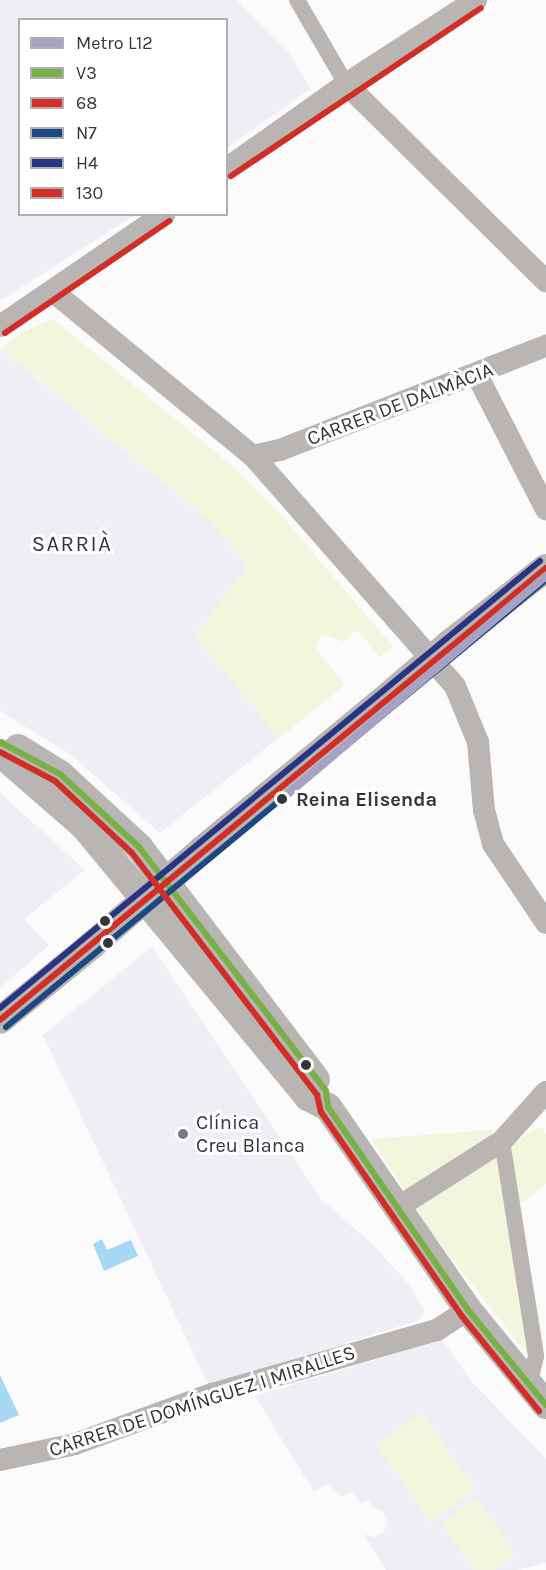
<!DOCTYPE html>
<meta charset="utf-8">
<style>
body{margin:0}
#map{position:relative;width:546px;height:1570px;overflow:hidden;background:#fbfbfb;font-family:Karla,sans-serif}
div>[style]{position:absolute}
.built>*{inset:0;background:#f0eef5}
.green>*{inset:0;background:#f1f6dd}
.water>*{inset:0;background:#a6d7f4}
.pedestrian>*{height:16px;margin:-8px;padding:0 8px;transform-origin:8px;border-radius:8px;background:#b8b5b3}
.minor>*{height:22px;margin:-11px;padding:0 11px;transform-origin:11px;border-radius:11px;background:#b8b5b3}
.tertiary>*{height:28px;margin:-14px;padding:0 14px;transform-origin:14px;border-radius:14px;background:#b8b5b3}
.tertiary-bridge>*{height:28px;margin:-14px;padding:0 14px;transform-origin:14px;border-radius:14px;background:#b8b5b3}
.bus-1>*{height:6px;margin:-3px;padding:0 3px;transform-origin:3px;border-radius:3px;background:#77b045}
.bus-2>*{height:6px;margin:-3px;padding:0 3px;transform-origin:3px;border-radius:3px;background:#d02e26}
.bus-3>*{height:6px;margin:-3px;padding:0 3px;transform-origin:3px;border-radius:3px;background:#1c4883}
.bus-4>*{height:6px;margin:-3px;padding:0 3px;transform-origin:3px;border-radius:3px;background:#283583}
.bus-5>*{height:6px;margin:-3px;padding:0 3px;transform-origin:3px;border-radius:3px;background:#d02e26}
.metro-1>*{height:8px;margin:-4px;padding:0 4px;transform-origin:4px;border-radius:4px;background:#a6a2c4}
.dots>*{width:16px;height:16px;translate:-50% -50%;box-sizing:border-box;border:3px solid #fff;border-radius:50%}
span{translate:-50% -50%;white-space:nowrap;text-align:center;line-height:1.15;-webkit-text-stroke:6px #fff;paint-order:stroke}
.street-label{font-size:20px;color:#36343d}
.stop-label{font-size:20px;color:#36343d;font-weight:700}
.left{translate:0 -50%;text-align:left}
.poi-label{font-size:20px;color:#36343d}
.quarter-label{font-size:22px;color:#36343d;letter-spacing:1.5px}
.legend{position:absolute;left:18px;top:18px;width:210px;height:198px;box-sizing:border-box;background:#fff;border:2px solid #afaeb1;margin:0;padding:8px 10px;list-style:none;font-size:18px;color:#36343d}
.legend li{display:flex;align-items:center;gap:12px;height:30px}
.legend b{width:30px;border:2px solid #afaeb1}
</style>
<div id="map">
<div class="built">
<div style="clip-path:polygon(0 0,236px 0,289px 52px,310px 89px,227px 148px,226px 20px,20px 20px,20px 214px,135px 215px,0 301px)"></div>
<div style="clip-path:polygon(0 348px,213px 523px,345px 685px,160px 833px,71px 755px,0 711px)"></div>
<div style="clip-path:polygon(0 793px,85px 870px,24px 919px,49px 945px,0 988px)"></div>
<div style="clip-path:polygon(152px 947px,322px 1200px,371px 1243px,408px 1283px,425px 1310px,420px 1320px,209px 1386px,43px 1035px)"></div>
<div style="clip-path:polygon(442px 1340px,472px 1382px,546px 1459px,546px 1563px,518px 1570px,386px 1570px,364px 1534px,374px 1537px,384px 1532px,387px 1522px,382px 1511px,372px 1507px,368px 1500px,360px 1503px,353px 1491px,343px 1497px,327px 1484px,314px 1492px,255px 1396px)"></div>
</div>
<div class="green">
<div style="clip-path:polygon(53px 319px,231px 465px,276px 509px,393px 647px,380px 657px,357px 630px,343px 642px,322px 634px,315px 648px,345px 685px,279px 738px,195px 635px,248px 566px,213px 523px,1px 348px,26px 330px)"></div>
<div style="clip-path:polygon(540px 1126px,546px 1134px,546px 1184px,518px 1206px,545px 1348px,531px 1359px,412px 1208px)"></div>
<div style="clip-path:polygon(492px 1130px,492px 1143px,405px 1190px,371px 1139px)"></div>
<div style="clip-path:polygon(422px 1413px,476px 1490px,430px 1522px,376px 1445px)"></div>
<div style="clip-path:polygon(476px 1498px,516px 1555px,494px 1570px,474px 1570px,441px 1523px)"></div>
</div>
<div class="water">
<div style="clip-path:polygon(102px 1239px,107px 1250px,131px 1240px,138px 1256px,104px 1271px,93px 1244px)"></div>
<div style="clip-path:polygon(0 1375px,19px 1415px,0 1423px)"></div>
</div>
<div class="pedestrian">
<div style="left:297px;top:0;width:97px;rotate:59.7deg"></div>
<div style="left:502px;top:1141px;width:218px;rotate:81deg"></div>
<div style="left:536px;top:1356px;width:32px;rotate:103deg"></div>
</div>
<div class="minor">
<div style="left:346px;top:84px;width:281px;rotate:44.6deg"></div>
<div style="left:226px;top:169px;width:147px;rotate:-35.3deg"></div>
<div style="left:346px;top:84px;width:155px;rotate:-32.9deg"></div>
<div style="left:55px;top:293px;width:256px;rotate:39.5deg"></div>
<div style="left:253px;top:456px;width:306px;rotate:48.7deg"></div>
<div style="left:455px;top:686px;width:61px;rotate:67.7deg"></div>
<div style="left:478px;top:742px;width:68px;rotate:85deg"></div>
<div style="left:484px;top:810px;width:35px;rotate:75deg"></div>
<div style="left:493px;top:844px;width:95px;rotate:56.1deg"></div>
<div style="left:0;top:326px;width:199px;rotate:-34.3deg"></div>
<div style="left:477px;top:375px;width:151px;rotate:62.8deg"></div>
<div style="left:253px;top:456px;width:28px;rotate:-13deg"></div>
<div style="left:280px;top:450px;width:286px;rotate:-21.4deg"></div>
<div style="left:400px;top:1206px;width:121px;rotate:-32.5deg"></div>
<div style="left:502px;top:1141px;width:66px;rotate:-48.1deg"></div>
<div style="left:0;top:1460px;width:77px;rotate:-12deg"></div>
<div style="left:75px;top:1444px;width:146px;rotate:-20.1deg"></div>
<div style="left:212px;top:1394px;width:234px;rotate:-15.9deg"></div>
<div style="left:437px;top:1330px;width:37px;rotate:-33deg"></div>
</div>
<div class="tertiary">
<div style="left:449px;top:644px;width:123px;rotate:-38.1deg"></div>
<div style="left:18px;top:748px;width:49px;rotate:31.8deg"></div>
<div style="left:60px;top:774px;width:108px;rotate:42.7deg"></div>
<div style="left:139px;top:847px;width:292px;rotate:52.7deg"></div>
<div style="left:0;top:753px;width:111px;rotate:41deg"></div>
<div style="left:84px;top:826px;width:352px;rotate:50.4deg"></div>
<div style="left:308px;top:1097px;width:22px;rotate:27deg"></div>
<div style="left:328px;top:1107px;width:247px;rotate:55.4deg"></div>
<div style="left:468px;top:1310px;width:123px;rotate:50.6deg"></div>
<div style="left:202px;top:850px;width:248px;rotate:-39.6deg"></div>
<div style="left:0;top:1020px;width:119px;rotate:-39.2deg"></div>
</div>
<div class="tertiary-bridge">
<div style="left:393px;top:692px;width:74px;rotate:-40.6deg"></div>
<div style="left:92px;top:945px;width:145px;rotate:-40.8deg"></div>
</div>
<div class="bus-1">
<div style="left:0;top:742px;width:68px;rotate:28.1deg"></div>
<div style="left:60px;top:774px;width:108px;rotate:42.7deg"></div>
<div style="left:139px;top:847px;width:307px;rotate:52.5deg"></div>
<div style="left:326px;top:1091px;width:16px;rotate:83deg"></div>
<div style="left:328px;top:1107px;width:247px;rotate:55.4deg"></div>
<div style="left:468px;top:1310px;width:123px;rotate:50.6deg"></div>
</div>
<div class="bus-2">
<div style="left:0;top:1020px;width:709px;rotate:-39.62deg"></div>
</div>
<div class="bus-3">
<div style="left:6px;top:1027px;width:701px;rotate:-39.62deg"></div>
</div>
<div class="bus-4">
<div style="left:0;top:1008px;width:701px;rotate:-39.62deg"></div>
</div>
<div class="bus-5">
<div style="left:231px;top:176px;width:301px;rotate:-33.9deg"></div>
<div style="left:5px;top:333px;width:199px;rotate:-34.3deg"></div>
<div style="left:0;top:752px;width:62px;rotate:27.8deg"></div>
<div style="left:55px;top:781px;width:105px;rotate:43.1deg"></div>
<div style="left:132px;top:853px;width:305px;rotate:52.6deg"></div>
<div style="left:317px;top:1095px;width:17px;rotate:77deg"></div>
<div style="left:321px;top:1112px;width:247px;rotate:55.4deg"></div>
<div style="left:461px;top:1315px;width:124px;rotate:50.9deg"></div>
</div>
<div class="metro-1">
<div style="left:282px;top:799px;width:346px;rotate:-40.2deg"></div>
</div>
<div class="dots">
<div style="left:282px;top:799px;background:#36343d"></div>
<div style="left:105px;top:921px;background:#36343d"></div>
<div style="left:108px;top:943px;background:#36343d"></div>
<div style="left:306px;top:1065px;background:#36343d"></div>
<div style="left:183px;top:1134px;background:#7b7a80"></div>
</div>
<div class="street-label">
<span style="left:400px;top:404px;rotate:-21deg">CARRER DE DALMÀCIA</span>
<span style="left:202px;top:1401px;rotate:-18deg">CARRER DE DOMÍNGUEZ I MIRALLES</span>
</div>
<div class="stop-label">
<span class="left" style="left:296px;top:799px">Reina Elisenda</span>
</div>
<div class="poi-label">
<span class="left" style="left:196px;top:1134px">Clínica<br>Creu Blanca</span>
</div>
<div class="quarter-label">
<span style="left:72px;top:545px">SARRIÀ</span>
</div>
<ul class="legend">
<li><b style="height:8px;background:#a6a2c4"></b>Metro L12</li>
<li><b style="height:8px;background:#77b045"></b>V3</li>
<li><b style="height:8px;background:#d02e26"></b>68</li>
<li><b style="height:8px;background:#1c4883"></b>N7</li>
<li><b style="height:8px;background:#283583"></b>H4</li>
<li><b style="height:8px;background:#d02e26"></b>130</li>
</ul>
</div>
